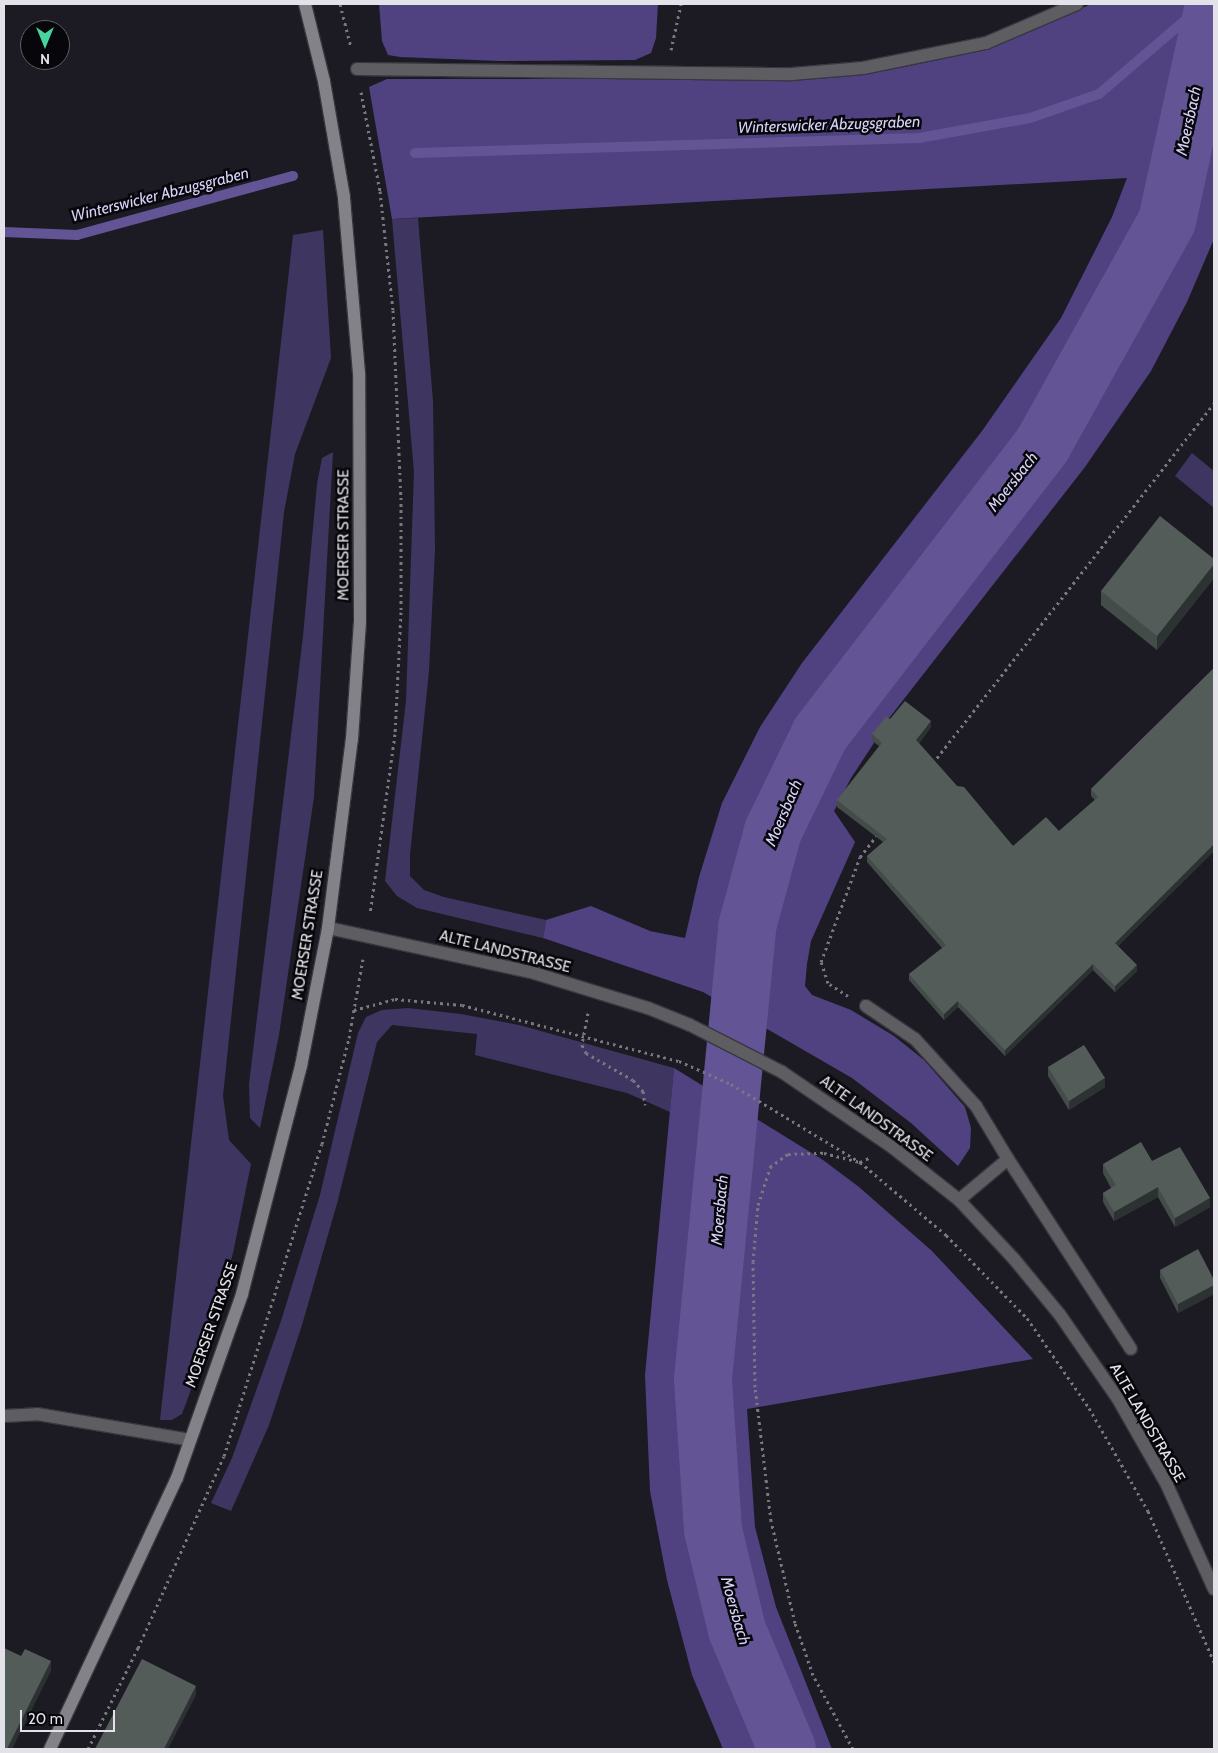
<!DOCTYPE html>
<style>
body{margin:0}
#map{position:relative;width:1218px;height:1753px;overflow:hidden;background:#1c1b24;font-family:Cabin,sans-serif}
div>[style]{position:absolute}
.green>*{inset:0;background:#3f3561}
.forest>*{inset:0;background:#504180}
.stream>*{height:10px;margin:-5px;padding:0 5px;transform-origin:5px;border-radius:5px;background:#625495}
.river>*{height:58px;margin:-29px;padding:0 29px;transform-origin:29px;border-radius:29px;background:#625495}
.path>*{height:3px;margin-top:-1.5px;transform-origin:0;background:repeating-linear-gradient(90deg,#79787f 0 2.5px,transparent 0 6.5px)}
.roads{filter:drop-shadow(1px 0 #38373f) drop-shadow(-1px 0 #38373f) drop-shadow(0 1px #38373f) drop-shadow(0 -1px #38373f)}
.service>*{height:12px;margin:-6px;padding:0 6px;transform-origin:6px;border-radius:6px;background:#5d5d62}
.minor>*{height:12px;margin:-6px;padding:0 6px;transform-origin:6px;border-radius:6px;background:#5d5d62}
.tertiary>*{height:12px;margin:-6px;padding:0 6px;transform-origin:6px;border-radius:6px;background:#5d5d62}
.secondary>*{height:12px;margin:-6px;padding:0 6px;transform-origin:6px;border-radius:6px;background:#838289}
.wall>*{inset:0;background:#434c48}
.shaded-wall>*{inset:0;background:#2c3232}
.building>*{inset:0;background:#545c59}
span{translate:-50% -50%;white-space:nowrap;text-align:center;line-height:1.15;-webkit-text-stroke:5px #07060a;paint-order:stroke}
.street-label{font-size:15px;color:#e3e2e8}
.water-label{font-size:16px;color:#d7d2f8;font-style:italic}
.frame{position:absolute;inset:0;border:5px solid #e3e2e8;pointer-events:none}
.north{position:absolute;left:20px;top:20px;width:50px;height:50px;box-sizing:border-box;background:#07060a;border:1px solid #5f5e63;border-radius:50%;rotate:180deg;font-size:14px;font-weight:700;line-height:20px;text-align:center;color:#e3e2e8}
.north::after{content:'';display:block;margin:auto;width:18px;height:22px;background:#47d49e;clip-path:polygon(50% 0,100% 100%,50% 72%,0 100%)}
.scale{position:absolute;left:20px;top:1710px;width:95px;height:22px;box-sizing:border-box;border:2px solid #e3e2e8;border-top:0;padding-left:6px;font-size:15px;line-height:18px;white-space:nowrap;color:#e3e2e8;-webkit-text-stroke:4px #07060a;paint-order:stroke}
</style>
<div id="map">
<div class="green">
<div style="clip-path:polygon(418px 218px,433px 401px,435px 549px,429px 671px,410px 855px,410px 876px,424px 890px,444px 897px,546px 920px,543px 938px,417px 908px,397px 896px,385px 881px,406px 701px,414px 472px,392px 219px)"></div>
<div style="clip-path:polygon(323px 230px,331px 358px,295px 454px,284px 512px,223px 1096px,229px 1140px,251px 1164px,233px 1253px,206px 1349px,182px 1414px,172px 1420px,160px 1420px,293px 235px)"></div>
<div style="clip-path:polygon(333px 452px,314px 797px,279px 1035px,260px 1128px,250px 1118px,249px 1084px,303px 636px,317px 484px,322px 458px)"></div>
<div style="clip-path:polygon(1192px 453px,1214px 471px,1214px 508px,1175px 476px)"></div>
<div style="clip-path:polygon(408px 1008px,461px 1014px,519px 1025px,674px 1068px,670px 1112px,627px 1093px,475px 1055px,477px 1034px,392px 1025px,377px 1042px,338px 1200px,302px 1325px,269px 1425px,231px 1511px,211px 1503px,232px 1458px,281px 1321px,320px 1195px,358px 1033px,366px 1017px,382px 1010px)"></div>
</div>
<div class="forest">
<div style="clip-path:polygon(379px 4px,658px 4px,656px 38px,651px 53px,635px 60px,499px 61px,400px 57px,388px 55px,382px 41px)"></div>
<div style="clip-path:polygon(1091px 4px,1214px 4px,1214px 239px,1187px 302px,1151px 371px,1085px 467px,872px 740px,874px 743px,851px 778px,834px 811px,855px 842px,811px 941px,807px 964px,805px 986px,812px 995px,851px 1010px,894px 1036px,924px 1060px,965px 1107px,971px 1128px,970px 1148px,958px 1166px,911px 1123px,852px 1078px,703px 992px,543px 938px,546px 920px,591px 906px,650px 931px,685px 938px,699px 877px,722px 803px,760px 727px,802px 663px,982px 431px,1061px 318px,1112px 217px,1127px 178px,392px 219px,369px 87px,387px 79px,766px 79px,827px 78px,874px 73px,943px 59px,1025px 34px)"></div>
<div style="clip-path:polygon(674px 1068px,823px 1160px,859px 1187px,932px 1251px,1033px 1359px,747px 1409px,755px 1527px,776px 1607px,832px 1749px,723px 1749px,692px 1675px,667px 1580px,650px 1491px,645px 1375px)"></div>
</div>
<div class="stream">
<div style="left:415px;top:153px;width:504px;rotate:-1.7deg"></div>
<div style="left:919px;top:138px;width:113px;rotate:-10.2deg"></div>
<div style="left:1030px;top:118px;width:73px;rotate:-19.2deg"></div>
<div style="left:1099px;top:94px;width:138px;rotate:-40.6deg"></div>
<div style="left:4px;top:232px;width:73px;rotate:2.4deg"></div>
<div style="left:77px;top:235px;width:224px;rotate:-15.3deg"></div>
</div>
<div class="river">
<div style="left:787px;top:1749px;width:129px;rotate:-112.8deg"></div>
<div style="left:737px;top:1630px;width:103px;rotate:-103.5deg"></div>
<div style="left:713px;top:1530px;width:151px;rotate:-93.8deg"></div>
<div style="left:703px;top:1379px;width:454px;rotate:-84.4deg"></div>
<div style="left:747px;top:927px;width:99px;rotate:-74.8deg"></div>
<div style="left:773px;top:831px;width:108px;rotate:-64.1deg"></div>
<div style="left:820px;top:734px;width:366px;rotate:-52.4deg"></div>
<div style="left:1043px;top:444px;width:255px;rotate:-60.9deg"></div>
<div style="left:1167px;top:221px;width:220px;rotate:-77.7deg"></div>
</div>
<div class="path">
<div style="left:340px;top:4px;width:44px;rotate:75.7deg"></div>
<div style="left:671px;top:50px;width:47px;rotate:-77.7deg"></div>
<div style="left:361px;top:92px;width:101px;rotate:79.1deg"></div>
<div style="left:380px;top:191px;width:120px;rotate:83.8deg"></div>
<div style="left:393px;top:310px;width:187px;rotate:87.6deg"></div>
<div style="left:401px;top:497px;width:115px;rotate:90deg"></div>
<div style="left:401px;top:612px;width:122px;rotate:92.8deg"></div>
<div style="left:395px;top:734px;width:182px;rotate:97.9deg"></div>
<div style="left:933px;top:763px;width:457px;rotate:-52deg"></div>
<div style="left:848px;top:996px;width:24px;rotate:-147deg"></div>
<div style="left:828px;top:983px;width:22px;rotate:-108deg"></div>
<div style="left:821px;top:962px;width:112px;rotate:-69.6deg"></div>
<div style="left:860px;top:857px;width:28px;rotate:-52deg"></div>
<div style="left:354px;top:1010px;width:42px;rotate:-15deg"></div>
<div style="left:395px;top:999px;width:67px;rotate:5.1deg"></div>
<div style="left:462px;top:1005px;width:224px;rotate:14.5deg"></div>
<div style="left:679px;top:1061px;width:57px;rotate:23.9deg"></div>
<div style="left:731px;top:1084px;width:151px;rotate:31.2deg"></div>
<div style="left:860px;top:1162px;width:113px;rotate:40.3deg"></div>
<div style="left:946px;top:1235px;width:116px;rotate:45.7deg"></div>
<div style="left:1027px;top:1318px;width:109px;rotate:55.4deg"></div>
<div style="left:1089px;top:1408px;width:119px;rotate:60.2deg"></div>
<div style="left:1148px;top:1511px;width:165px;rotate:66.4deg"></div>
<div style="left:588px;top:1013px;width:33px;rotate:101deg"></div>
<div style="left:582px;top:1045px;width:9px;rotate:63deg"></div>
<div style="left:586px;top:1053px;width:54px;rotate:29.9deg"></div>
<div style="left:633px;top:1080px;width:15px;rotate:48deg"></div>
<div style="left:643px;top:1091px;width:14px;rotate:82deg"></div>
<div style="left:88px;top:1749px;width:113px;rotate:-63.7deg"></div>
<div style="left:138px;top:1648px;width:210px;rotate:-65.9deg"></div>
<div style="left:224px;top:1456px;width:327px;rotate:-72.6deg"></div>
<div style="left:322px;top:1144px;width:109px;rotate:-75.7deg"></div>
<div style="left:349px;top:1038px;width:80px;rotate:-80deg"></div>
<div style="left:853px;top:1749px;width:84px;rotate:-118.4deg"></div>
<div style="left:813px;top:1675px;width:55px;rotate:-109.1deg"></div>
<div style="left:795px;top:1623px;width:105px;rotate:-103.2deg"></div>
<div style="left:771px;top:1521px;width:135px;rotate:-96.8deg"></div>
<div style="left:755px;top:1387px;width:125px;rotate:-90.9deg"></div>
<div style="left:753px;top:1262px;width:57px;rotate:-85deg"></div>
<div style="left:758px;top:1205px;width:40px;rotate:-72deg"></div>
<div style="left:770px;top:1167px;width:22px;rotate:-36deg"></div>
<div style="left:788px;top:1154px;width:36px;rotate:-2deg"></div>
<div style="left:824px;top:1153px;width:37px;rotate:14deg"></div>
<div style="left:860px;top:1162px;width:10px;rotate:-24deg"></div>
</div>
<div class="roads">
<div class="service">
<div style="left:357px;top:69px;width:435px;rotate:0.7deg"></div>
<div style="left:792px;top:74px;width:71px;rotate:-4.8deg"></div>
<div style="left:863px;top:68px;width:126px;rotate:-11.5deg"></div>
<div style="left:986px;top:43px;width:99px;rotate:-23.2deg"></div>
<div style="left:1008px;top:1159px;width:226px;rotate:57.1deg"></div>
<div style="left:4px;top:1416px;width:33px;rotate:-3deg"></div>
<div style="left:37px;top:1414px;width:155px;rotate:9.6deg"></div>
</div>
<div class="minor">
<div style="left:866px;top:1006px;width:59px;rotate:34deg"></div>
<div style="left:915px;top:1039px;width:91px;rotate:47.7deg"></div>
<div style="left:976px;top:1106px;width:62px;rotate:58.9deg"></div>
<div style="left:1008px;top:1159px;width:64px;rotate:140.1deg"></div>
</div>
<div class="tertiary">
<div style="left:328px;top:928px;width:211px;rotate:12.3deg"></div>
<div style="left:534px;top:973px;width:119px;rotate:17.1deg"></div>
<div style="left:648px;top:1008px;width:45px;rotate:22deg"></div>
<div style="left:690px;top:1025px;width:103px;rotate:27.1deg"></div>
<div style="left:782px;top:1072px;width:133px;rotate:34.3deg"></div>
<div style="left:892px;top:1147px;width:85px;rotate:38.3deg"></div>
<div style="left:959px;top:1200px;width:81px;rotate:47deg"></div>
<div style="left:1014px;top:1259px;width:72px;rotate:50.6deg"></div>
<div style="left:1060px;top:1315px;width:102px;rotate:55.4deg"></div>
<div style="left:1118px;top:1399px;width:99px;rotate:60.3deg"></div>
<div style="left:1167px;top:1485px;width:114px;rotate:65.7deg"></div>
</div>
<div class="secondary">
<div style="left:50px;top:1749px;width:299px;rotate:-64.9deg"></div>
<div style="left:177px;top:1478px;width:195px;rotate:-70.5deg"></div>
<div style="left:242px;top:1294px;width:236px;rotate:-75.5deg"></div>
<div style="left:301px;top:1066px;width:141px;rotate:-78.9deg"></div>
<div style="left:328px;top:928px;width:191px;rotate:-82.8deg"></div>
<div style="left:352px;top:739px;width:117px;rotate:-86.1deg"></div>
<div style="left:360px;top:622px;width:249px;rotate:-90.2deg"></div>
<div style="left:359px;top:373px;width:177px;rotate:-94.9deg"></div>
<div style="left:344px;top:197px;width:118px;rotate:-99.8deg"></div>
<div style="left:324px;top:81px;width:79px;rotate:-103.9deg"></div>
</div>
</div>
<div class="wall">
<div style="clip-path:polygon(1214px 559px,1214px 578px,1157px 650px,1101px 605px,1101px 591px)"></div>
<div style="clip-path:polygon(1214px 668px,1214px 851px,1118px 946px,1137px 971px,1115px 992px,1093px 970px,1005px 1056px,958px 1007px,944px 1020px,909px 980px,909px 974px,942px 948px,867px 862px,867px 856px,883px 842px,837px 807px,837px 800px,879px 746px,872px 741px,872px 734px,890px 719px,931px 727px,919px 743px,957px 786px,1013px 846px,1059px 831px,1095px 800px,1091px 796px,1091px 789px)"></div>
<div style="clip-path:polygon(1048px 1067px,1105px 1087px,1069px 1110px,1048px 1076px)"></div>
<div style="clip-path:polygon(1152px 1161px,1210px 1207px,1175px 1227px,1158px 1197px,1114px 1221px,1103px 1202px,1103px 1193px,1111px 1188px,1103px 1173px,1103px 1164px)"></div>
<div style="clip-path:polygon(1160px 1270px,1214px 1280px,1214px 1294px,1178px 1313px,1160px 1278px)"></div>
</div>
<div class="shaded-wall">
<div style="clip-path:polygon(1214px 564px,1214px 578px,1157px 650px,1157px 636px)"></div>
<div style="clip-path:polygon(931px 721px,931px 727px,916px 746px,916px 740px)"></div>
<div style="clip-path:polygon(1214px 844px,1214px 851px,1115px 949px,1115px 943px)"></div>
<div style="clip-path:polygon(1093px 964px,1093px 970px,1005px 1056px,1005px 1050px)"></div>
<div style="clip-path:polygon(1137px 965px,1137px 971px,1115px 992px,1115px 986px)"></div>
<div style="clip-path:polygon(958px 1001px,958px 1007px,944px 1020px,944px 1014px)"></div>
<div style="clip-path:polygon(1105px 1078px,1105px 1087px,1069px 1110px,1069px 1101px)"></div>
<div style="clip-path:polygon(1158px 1187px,1158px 1197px,1114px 1221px,1114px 1212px)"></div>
<div style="clip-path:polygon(1210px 1198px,1210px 1207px,1175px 1227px,1175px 1218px)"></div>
<div style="clip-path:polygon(1214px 1285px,1214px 1294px,1178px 1313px,1178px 1304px)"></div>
<div style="clip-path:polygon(51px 1661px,51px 1671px,12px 1749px,7px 1749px)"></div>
<div style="clip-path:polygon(196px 1686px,196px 1695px,168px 1749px,164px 1749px)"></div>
</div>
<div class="building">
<div style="clip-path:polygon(1160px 516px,1214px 559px,1214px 564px,1157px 636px,1101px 591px)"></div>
<div style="clip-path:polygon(1214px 668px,1214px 844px,1115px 943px,1137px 965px,1115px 986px,1093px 964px,1005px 1050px,958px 1001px,944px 1014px,909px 974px,946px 945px,867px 856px,887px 839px,837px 800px,882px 743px,872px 734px,886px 717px,890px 719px,905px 701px,931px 721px,916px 740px,957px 786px,964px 787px,1013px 846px,1046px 817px,1059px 831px,1098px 797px,1091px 789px)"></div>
<div style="clip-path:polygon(1084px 1045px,1105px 1078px,1069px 1101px,1048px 1067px)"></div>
<div style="clip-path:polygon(1141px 1142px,1152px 1161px,1180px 1147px,1210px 1198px,1175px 1218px,1158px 1187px,1114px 1212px,1103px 1193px,1116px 1185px,1103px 1164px)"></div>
<div style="clip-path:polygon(1198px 1249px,1214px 1280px,1214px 1285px,1178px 1304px,1160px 1270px)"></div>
<div style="clip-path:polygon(4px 1648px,21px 1656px,25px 1649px,51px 1661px,7px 1749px,4px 1749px)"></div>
<div style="clip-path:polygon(142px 1659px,196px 1686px,164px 1749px,95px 1749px)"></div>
</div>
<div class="street-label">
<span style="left:344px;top:535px;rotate:-90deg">MOERSER STRASSE</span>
<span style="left:308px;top:935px;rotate:-81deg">MOERSER STRASSE</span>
<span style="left:505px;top:952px;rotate:14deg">ALTE LANDSTRASSE</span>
<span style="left:876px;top:1119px;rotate:36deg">ALTE LANDSTRASSE</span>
<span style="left:212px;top:1325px;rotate:-71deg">MOERSER STRASSE</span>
<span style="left:1147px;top:1423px;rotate:60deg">ALTE LANDSTRASSE</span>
</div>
<div class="water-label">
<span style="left:1189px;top:121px;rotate:-78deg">Moersbach</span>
<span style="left:829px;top:125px;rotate:-2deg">Winterswicker Abzugsgraben</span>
<span style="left:160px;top:195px;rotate:-14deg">Winterswicker Abzugsgraben</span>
<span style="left:1013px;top:482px;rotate:-52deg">Moersbach</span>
<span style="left:784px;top:813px;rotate:-67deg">Moersbach</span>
<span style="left:720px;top:1210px;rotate:-85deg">Moersbach</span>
<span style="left:735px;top:1611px;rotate:74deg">Moersbach</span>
</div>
<div class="frame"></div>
<div class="north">N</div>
<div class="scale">20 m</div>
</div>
